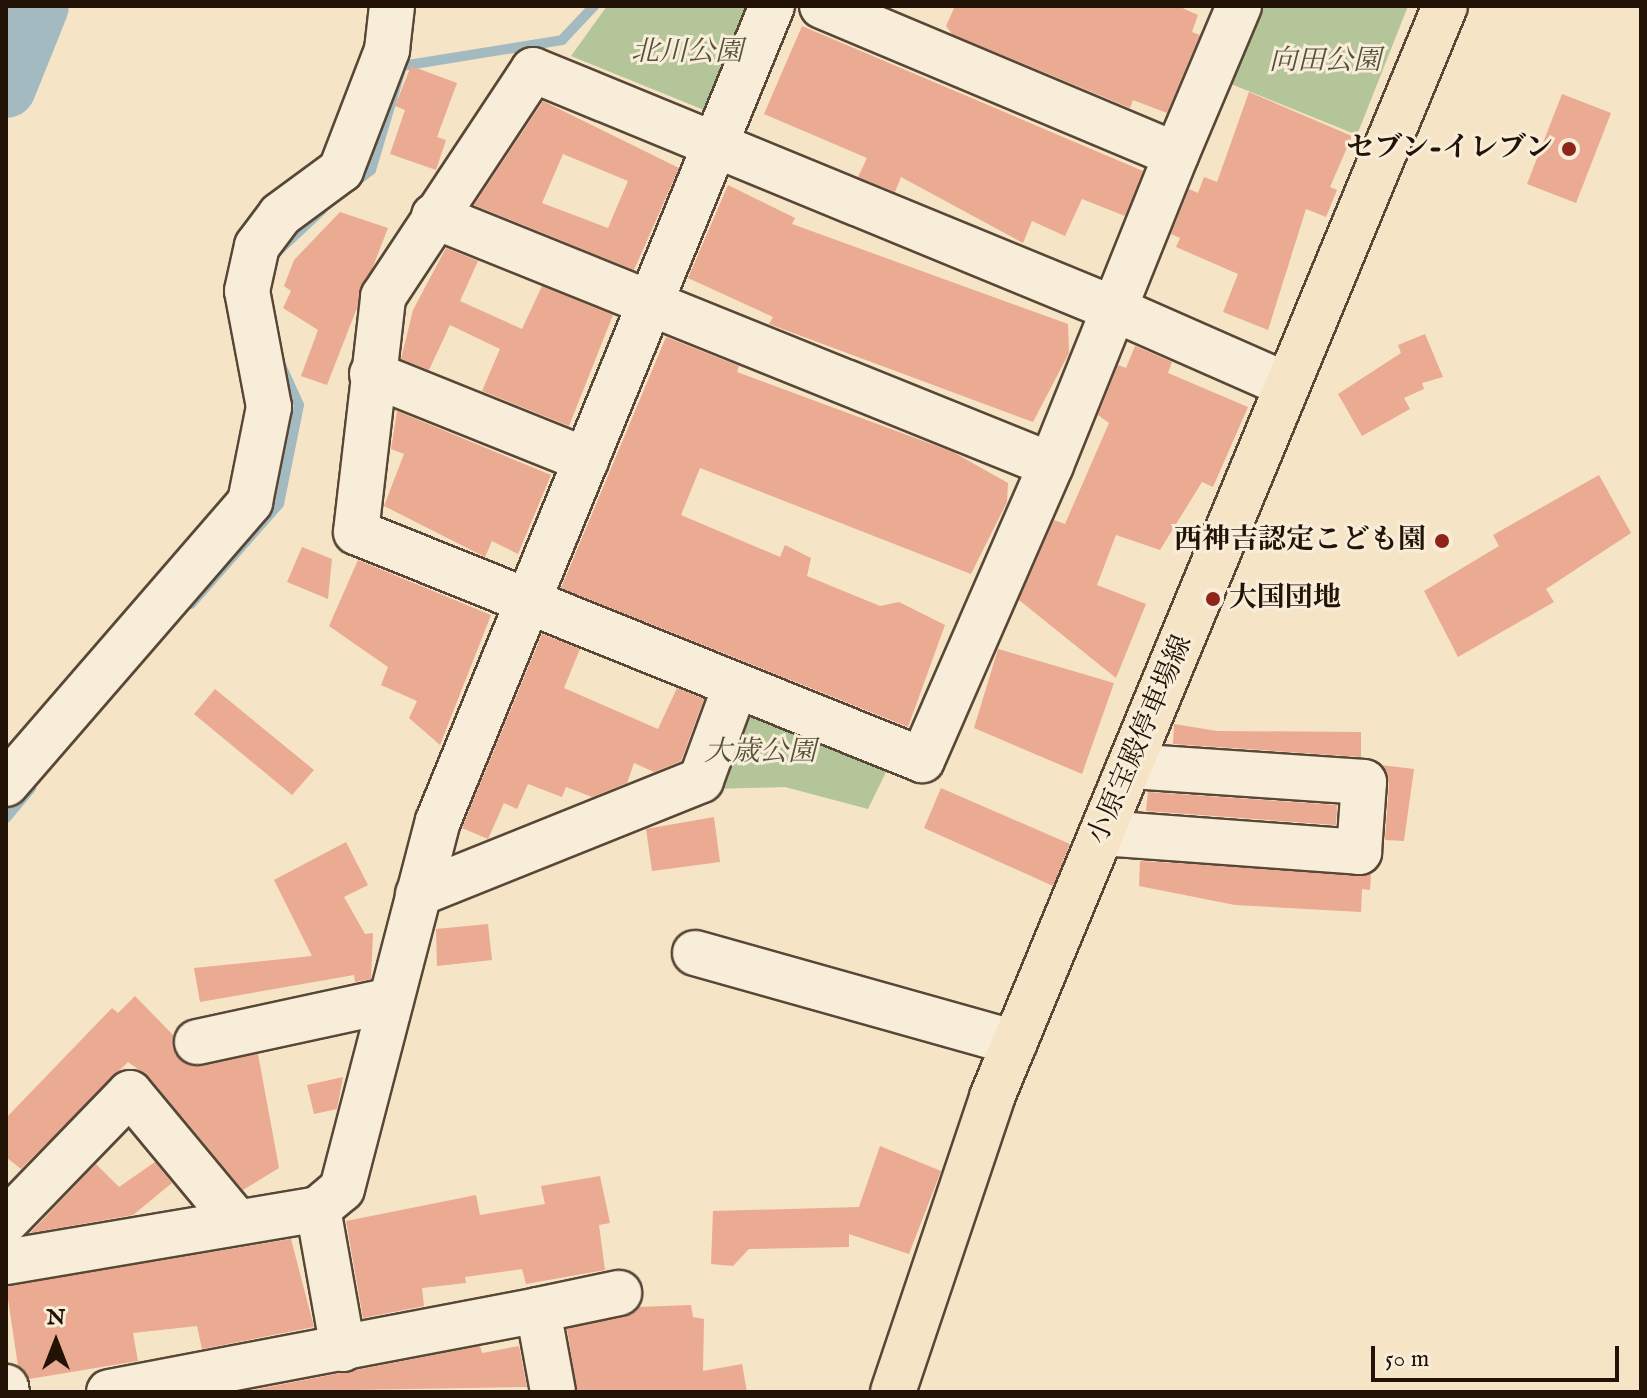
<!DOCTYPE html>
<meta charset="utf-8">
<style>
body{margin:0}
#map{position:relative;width:1647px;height:1398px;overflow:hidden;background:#f5e4c5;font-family:"IM FELL English","Noto Serif JP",serif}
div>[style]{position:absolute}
.green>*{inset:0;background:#b5c59a}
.stream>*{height:10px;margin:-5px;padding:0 5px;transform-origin:5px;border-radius:5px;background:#a3bbc0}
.river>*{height:60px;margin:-30px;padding:0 30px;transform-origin:30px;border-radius:30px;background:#a3bbc0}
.building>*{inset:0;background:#ebaa92}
.roads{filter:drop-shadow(2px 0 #584736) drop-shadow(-2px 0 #584736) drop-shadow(0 2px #584736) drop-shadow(0 -2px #584736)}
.minor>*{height:44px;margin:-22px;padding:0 22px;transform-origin:22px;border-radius:22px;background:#f8edd9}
.major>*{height:44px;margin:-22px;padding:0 22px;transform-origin:22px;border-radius:22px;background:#f5e4c5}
.dots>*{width:22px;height:22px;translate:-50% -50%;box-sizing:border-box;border:4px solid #f8edd9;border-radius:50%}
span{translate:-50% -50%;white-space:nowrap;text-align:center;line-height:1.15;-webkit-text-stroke:6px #f8edd9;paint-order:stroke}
.park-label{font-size:28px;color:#56513a;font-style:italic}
.poi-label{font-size:28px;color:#231307;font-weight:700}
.right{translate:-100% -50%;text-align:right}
.left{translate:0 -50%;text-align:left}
.street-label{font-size:28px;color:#231307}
.frame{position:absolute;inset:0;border:8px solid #231307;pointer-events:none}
.north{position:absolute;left:16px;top:1302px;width:80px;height:80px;-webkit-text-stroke:6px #f8edd9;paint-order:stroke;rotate:0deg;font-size:22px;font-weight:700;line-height:32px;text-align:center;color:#231307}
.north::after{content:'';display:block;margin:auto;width:28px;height:36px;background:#231307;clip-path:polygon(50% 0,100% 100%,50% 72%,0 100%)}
.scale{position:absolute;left:1371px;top:1346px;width:248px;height:36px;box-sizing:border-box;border:4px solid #231307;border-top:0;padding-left:10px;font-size:24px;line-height:28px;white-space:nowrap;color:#231307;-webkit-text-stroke:6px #f8edd9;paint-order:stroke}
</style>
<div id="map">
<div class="green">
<div style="clip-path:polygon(607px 6px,758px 6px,719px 103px,704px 110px,571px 56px)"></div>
<div style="clip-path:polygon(1257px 6px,1408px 6px,1357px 135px,1226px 82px)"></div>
<div style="clip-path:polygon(745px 711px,888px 768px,868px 809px,785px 787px,714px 789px)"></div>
</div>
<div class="stream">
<div style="left:353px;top:184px;width:23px;rotate:-38deg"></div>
<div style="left:371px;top:170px;width:109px;rotate:-73.4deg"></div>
<div style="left:402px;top:66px;width:162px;rotate:-9.2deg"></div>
<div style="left:562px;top:40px;width:47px;rotate:-46.7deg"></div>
<div style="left:278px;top:251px;width:60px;rotate:-43deg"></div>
<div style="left:191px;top:604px;width:133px;rotate:-48.7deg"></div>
<div style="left:279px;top:504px;width:101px;rotate:-78.6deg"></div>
<div style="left:299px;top:405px;width:46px;rotate:-114.3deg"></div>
<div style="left:6px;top:818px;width:39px;rotate:-50deg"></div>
</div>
<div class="river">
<div style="left:6px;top:88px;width:88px;rotate:-68.1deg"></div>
</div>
<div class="building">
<div style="clip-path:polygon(955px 6px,1178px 6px,1198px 15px,1192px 32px,1200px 35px,1167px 113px,1133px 100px,1130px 108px,952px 34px,946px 26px)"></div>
<div style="clip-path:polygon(802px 26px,1143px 171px,1125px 216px,1082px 199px,1065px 236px,1032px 221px,1023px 243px,901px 177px,895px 192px,858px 177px,867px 158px,764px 114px)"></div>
<div style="clip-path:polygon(411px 66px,457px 83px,437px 137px,446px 140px,436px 170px,390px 154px,405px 110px,395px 106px)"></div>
<div style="clip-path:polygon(1249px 92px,1352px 136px,1330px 187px,1337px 190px,1326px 217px,1306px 209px,1268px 330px,1223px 312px,1238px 274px,1176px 247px,1180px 238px,1171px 234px,1189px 189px,1198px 193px,1204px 177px,1217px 182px)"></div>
<div style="clip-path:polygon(1562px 94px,1611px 113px,1576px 203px,1527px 184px)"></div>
<div style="clip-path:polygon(evenodd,543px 101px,679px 168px,634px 270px,474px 205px,543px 101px,563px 154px,628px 181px,608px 228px,542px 203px,563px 154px)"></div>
<div style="clip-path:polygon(728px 185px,795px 218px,792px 224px,1068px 324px,1069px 353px,1033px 422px,769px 324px,773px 317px,688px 278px)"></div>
<div style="clip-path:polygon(340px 212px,388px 228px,327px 385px,301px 376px,318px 330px,283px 308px,291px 291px,284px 286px,294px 260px)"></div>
<div style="clip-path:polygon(446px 248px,478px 261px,460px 301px,522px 329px,542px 286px,613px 315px,569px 426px,482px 391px,500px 349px,450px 325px,429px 370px,401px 359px,413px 310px)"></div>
<div style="clip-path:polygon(1425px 334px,1443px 377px,1422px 383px,1424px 389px,1404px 398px,1410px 409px,1362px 436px,1338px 394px,1401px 353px,1398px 345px)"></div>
<div style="clip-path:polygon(666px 337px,739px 366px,737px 372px,953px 452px,1008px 483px,1007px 502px,971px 574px,700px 468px,681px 515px,780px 557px,785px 545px,811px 558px,807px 576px,880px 606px,899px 602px,945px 625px,908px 727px,561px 588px)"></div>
<div style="clip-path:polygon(1135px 346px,1172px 362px,1168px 373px,1248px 407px,1213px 487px,1202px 482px,1160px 550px,1116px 535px,1097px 585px,1146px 604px,1116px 678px,1019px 600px,1054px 520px,1065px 524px,1109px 423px,1098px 415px,1118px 365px,1126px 368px)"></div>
<div style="clip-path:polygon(397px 411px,551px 475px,518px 554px,492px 541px,485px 557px,384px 506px,404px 454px,391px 449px)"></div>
<div style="clip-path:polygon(1599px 475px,1631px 533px,1546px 589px,1554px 602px,1458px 657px,1424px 591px,1499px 546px,1493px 535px)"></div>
<div style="clip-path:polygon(302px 547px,332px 559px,328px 599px,287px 582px)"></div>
<div style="clip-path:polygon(358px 560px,491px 615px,440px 745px,409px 718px,417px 701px,381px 685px,388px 667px,329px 626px)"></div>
<div style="clip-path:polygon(542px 634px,580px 649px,564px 688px,658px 729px,677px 688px,704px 699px,681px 761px,654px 772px,634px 763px,627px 783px,592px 797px,566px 787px,562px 797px,528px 784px,517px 809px,504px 803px,488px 839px,462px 828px)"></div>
<div style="clip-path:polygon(998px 649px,1114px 683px,1082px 774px,974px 728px)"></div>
<div style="clip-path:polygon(215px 689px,314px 770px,292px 795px,194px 714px)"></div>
<div style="clip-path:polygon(1174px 724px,1217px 731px,1361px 732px,1361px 757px,1173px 744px)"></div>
<div style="clip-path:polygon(1381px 765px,1414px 769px,1404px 841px,1385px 840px,1389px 784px)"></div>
<div style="clip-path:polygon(941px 788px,1070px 844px,1053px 886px,924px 828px)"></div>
<div style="clip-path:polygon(1148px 792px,1337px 805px,1336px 825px,1146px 811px)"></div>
<div style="clip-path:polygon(714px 817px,720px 862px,652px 871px,646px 829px)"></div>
<div style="clip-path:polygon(346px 842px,368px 885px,344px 897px,365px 934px,373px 933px,371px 979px,355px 982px,354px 975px,200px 1002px,194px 968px,312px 956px,274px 880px)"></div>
<div style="clip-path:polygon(1140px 861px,1371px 874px,1370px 890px,1362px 889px,1361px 912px,1235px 905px,1139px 886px)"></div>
<div style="clip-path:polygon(488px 924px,492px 960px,437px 966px,436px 929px)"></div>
<div style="clip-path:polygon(135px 996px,173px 1035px,173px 1048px,189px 1065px,258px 1054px,279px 1168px,243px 1190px,149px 1077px,128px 1062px,21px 1169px,6px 1157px,6px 1118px,112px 1008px,118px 1013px)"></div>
<div style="clip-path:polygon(343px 1077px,337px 1109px,314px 1114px,307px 1085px)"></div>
<div style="clip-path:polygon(880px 1146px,941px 1171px,909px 1254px,849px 1234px,849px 1247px,749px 1249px,733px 1266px,711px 1264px,713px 1211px,859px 1207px)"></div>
<div style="clip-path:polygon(155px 1162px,172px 1183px,133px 1215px,30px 1233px,96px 1164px,119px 1187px)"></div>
<div style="clip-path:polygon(600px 1176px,610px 1223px,599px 1225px,605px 1270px,526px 1284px,522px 1269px,465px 1277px,466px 1283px,422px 1288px,424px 1306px,363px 1318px,346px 1221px,476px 1195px,480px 1215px,545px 1204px,541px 1186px)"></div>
<div style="clip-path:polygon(291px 1239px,314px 1327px,202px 1349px,197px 1326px,133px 1333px,138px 1361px,29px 1379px,18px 1366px,6px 1286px)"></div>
<div style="clip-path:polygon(691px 1305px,693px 1317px,704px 1319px,703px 1371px,742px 1364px,747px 1392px,577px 1392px,567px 1329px,638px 1307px)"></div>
<div style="clip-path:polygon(480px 1346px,482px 1353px,519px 1346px,527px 1387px,242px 1392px)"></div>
</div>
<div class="roads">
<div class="minor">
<div style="left:822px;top:6px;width:384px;rotate:22.8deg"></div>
<div style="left:1239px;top:6px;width:162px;rotate:112.9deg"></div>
<div style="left:1176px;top:155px;width:166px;rotate:111.9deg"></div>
<div style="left:1114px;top:309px;width:168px;rotate:112deg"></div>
<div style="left:1051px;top:465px;width:322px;rotate:113.6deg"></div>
<div style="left:922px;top:760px;width:610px;rotate:-158.06deg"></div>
<div style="left:356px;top:532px;width:237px;rotate:-83.4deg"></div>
<div style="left:383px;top:297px;width:272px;rotate:-56.5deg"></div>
<div style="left:533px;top:70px;width:628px;rotate:22.36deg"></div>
<div style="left:1114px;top:309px;width:188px;rotate:23.8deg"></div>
<div style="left:434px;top:216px;width:665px;rotate:21.98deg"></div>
<div style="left:372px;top:374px;width:231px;rotate:21.9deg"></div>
<div style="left:6px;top:784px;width:373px;rotate:-49.1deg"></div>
<div style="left:250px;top:502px;width:97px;rotate:-78.7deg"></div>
<div style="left:269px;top:407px;width:118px;rotate:-100.7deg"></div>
<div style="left:247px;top:291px;width:46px;rotate:-77.5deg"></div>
<div style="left:257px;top:246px;width:39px;rotate:-53deg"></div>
<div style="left:280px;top:215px;width:76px;rotate:-36.4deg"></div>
<div style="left:341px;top:170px;width:129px;rotate:-69deg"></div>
<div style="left:387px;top:50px;width:44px;rotate:-83.5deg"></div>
<div style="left:1102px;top:833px;width:258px;rotate:4.2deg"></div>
<div style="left:1359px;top:852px;width:70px;rotate:-85.9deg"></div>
<div style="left:1364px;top:782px;width:233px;rotate:-176.1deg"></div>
<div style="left:418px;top:894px;width:305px;rotate:-21.9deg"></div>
<div style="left:701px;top:780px;width:99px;rotate:-69.9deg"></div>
<div style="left:695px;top:953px;width:332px;rotate:15.7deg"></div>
<div style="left:197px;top:1042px;width:198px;rotate:-12.2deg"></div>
<div style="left:6px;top:1221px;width:178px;rotate:-45.9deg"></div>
<div style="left:130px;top:1093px;width:168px;rotate:50.3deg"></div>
<div style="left:6px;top:1262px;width:316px;rotate:-9.6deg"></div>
<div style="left:538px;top:1310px;width:83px;rotate:-11.9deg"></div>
<div style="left:343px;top:1349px;width:142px;rotate:-100.1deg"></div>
<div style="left:318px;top:1209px;width:31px;rotate:-40deg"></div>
<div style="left:342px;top:1189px;width:380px;rotate:-75.4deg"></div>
<div style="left:438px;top:821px;width:881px;rotate:-67.72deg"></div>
<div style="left:6px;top:1387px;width:5px;rotate:79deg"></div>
<div style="left:109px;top:1392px;width:437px;rotate:-10.8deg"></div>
<div style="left:538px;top:1310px;width:83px;rotate:79.6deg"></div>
</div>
<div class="major">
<div style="left:893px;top:1392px;width:311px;rotate:-71.4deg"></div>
<div style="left:992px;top:1097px;width:1181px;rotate:-67.45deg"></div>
</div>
</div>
<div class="dots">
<div style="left:1569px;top:149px;background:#8f2418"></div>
<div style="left:1442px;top:541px;background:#8f2418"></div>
<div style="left:1213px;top:599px;background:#8f2418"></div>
</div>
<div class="park-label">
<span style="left:687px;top:53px">北川公園</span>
<span style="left:1325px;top:62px">向田公園</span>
<span style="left:760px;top:753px">大歳公園</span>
</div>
<div class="poi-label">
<span class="right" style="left:1553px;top:149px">セブン-イレブン</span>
<span class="right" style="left:1426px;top:541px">西神吉認定こども園</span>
<span class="left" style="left:1229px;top:599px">大国団地</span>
</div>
<div class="street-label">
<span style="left:1141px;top:740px;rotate:-67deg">小原宝殿停車場線</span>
</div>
<div class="frame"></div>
<div class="north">N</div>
<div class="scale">50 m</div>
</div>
